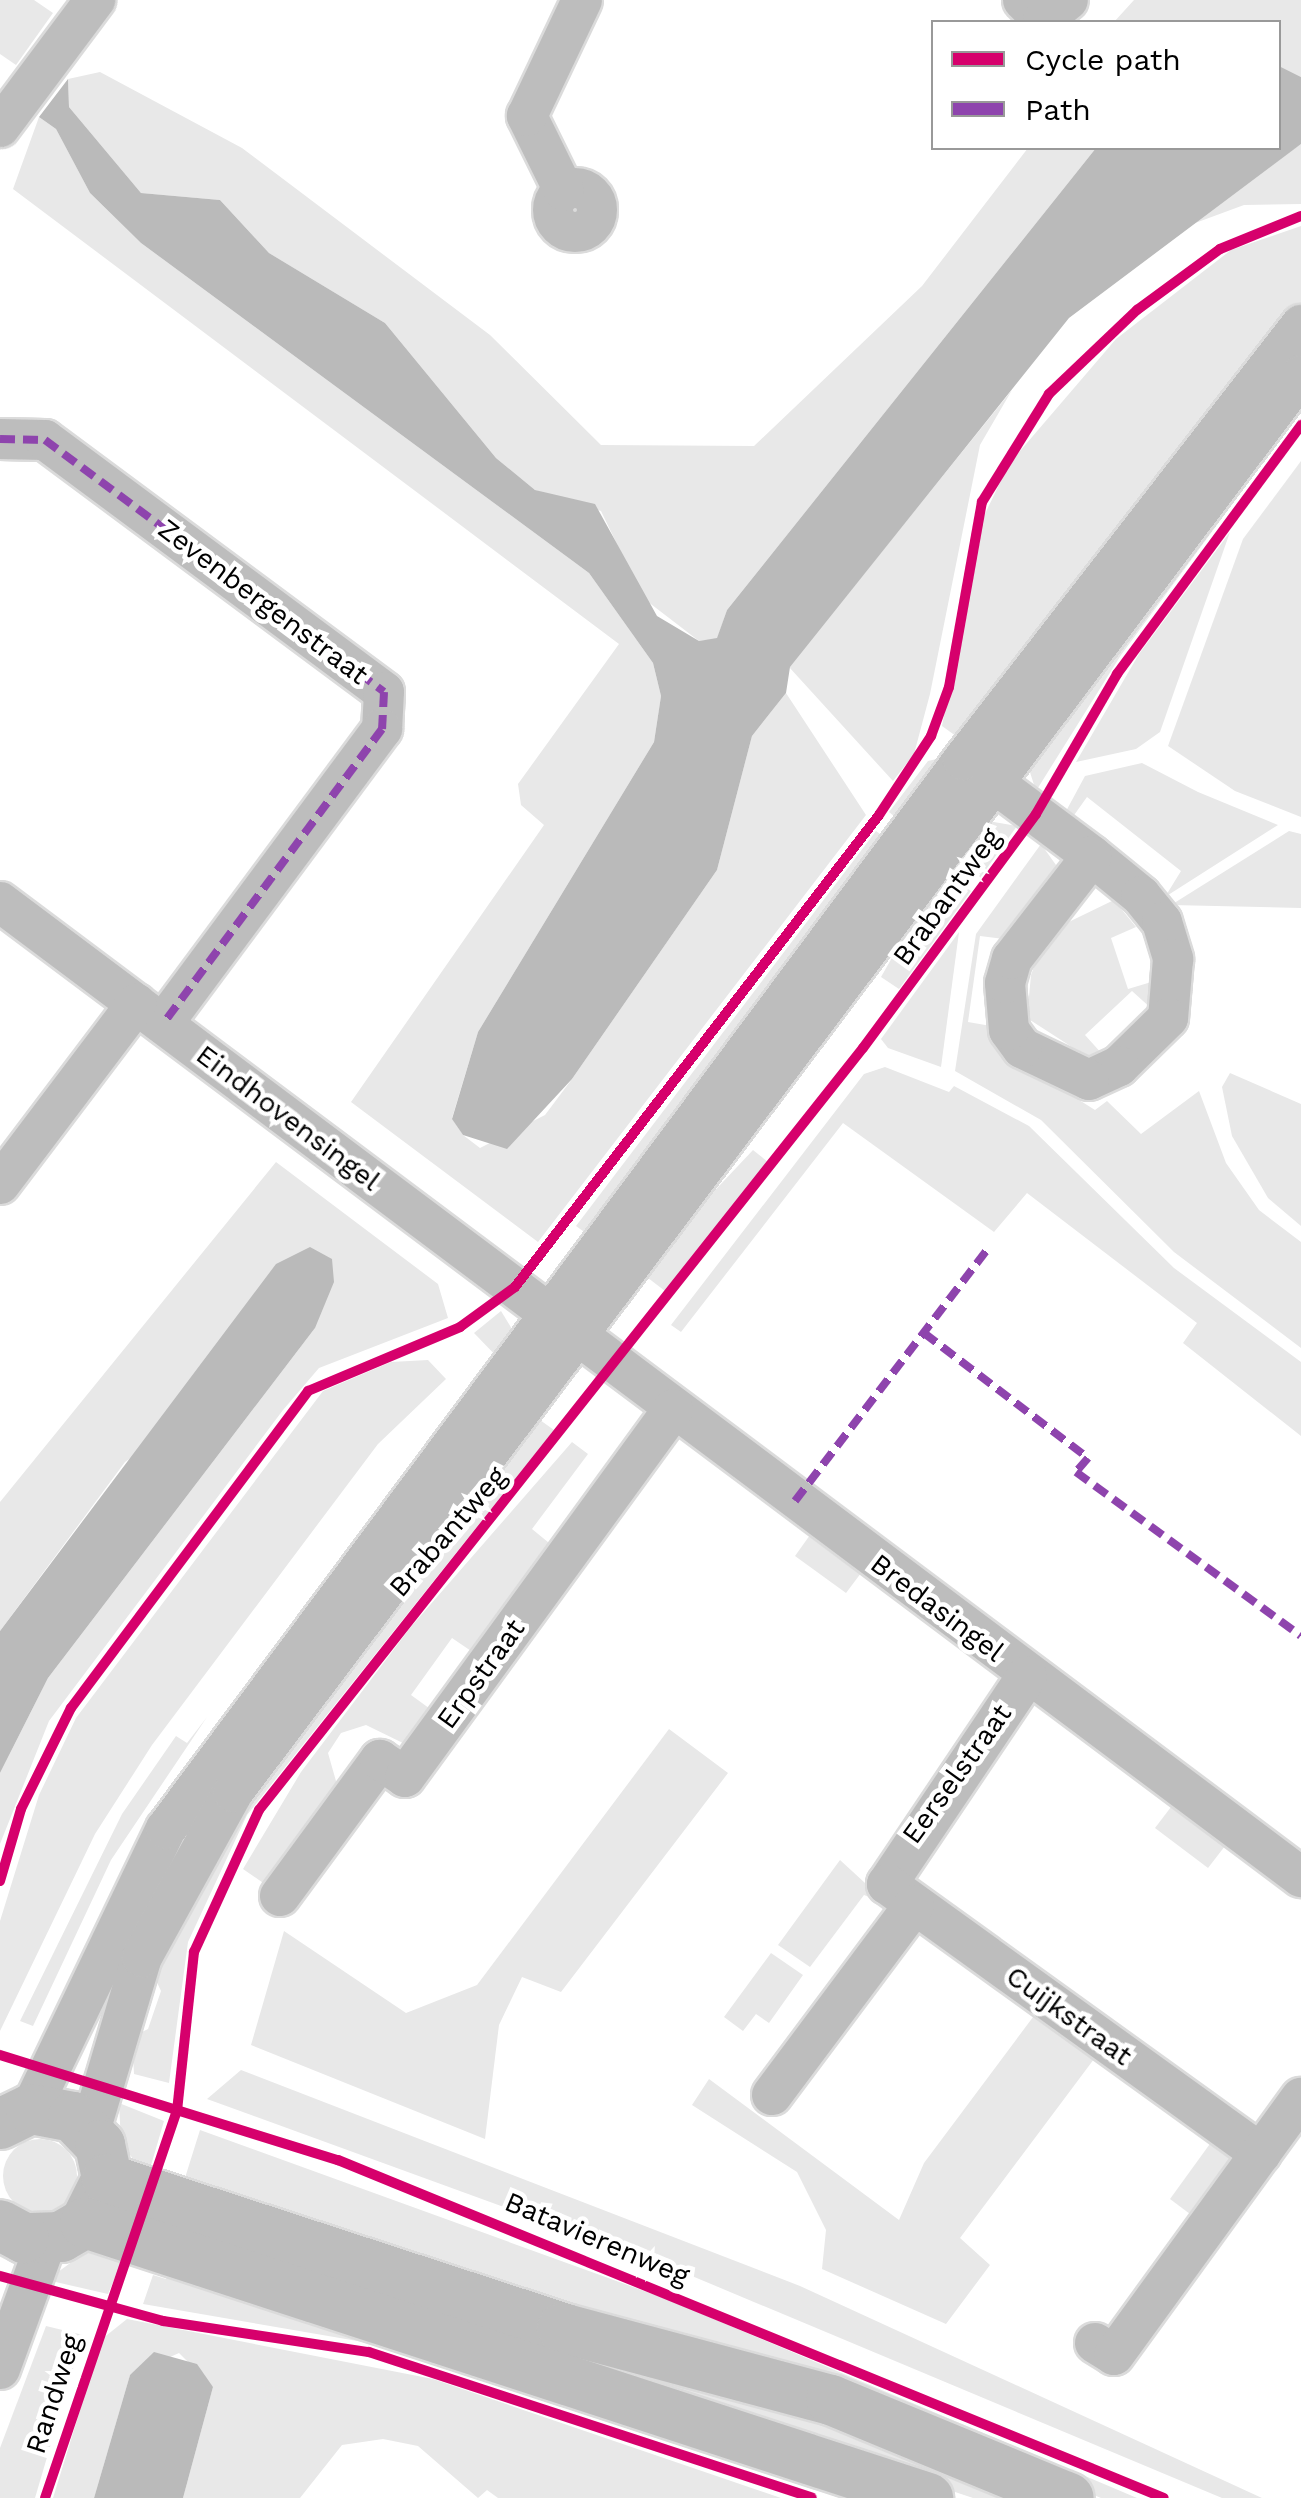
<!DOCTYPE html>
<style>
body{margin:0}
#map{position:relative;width:1301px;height:2498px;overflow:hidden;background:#fff;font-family:"Work Sans",sans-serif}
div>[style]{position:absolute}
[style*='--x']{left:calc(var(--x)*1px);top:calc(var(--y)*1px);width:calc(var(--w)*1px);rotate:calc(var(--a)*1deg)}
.green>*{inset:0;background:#e8e8e8}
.round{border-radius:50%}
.water>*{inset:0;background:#bababa}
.roads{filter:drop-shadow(2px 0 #dbdbdb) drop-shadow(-2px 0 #dbdbdb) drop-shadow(0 2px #dbdbdb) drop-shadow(0 -2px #dbdbdb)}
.minor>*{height:40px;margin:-20px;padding:0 20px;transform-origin:20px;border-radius:20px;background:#bdbdbd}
.minor>.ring{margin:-20px;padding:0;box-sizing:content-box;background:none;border:40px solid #bdbdbd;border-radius:50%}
.major>*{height:50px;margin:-25px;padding:0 25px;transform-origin:25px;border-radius:25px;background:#bdbdbd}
.quiet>*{height:8px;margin-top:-4px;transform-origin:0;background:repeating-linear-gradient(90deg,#8e44ad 0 15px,transparent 0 23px)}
.cycleway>*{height:10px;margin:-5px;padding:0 5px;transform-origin:5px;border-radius:5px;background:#d6006c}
span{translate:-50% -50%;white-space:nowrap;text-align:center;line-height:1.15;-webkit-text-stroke:9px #fff;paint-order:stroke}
.street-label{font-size:28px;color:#000}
.legend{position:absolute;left:931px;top:20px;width:350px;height:130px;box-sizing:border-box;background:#fff;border:2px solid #999;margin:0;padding:12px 18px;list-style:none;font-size:30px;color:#000}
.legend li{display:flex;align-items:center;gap:20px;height:50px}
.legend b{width:50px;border:2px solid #999}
</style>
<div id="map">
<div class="green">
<div style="clip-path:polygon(0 0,34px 0,53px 13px,16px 65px,0 54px)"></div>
<div style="clip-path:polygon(1134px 0,1301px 0,1301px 77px,1279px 66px,1278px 22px,1114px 22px)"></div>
<div style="clip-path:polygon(100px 72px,242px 148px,490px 335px,601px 445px,754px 446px,922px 286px,1028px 148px,1096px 148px,727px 610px,717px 639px,699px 641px,643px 598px,601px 511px,535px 490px,496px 458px,385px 323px,269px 253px,220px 200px,141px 193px,69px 107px,68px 79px)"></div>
<div style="clip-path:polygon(39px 117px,56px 129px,90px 193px,141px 243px,589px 573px,653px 663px,661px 696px,654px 742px,478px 1032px,452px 1118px,463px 1135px,480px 1148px,545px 1115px,572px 1079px,717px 870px,752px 736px,786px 693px,866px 815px,538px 1242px,351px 1102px,544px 825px,521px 805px,518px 784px,619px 644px,13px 189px)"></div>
<div style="clip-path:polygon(1301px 144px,1301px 204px,1244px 205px,1179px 229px)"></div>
<div style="clip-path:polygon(1301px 226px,1301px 303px,967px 744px,942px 726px,983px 518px,1009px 464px,1116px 339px,1231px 250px)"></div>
<div style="clip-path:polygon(1012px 390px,980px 445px,930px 694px,914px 754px,893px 781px,789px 667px)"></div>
<div style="clip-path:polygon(1301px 392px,1301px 411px,1121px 655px,1036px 791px,1027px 763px)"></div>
<div style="clip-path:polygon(1301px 461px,1301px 817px,1235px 791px,1168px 746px,1243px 539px)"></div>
<div style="clip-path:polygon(1230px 532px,1160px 732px,1136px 749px,1076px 762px,1139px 654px)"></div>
<div style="clip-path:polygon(941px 758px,905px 825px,889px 812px,928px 761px)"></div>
<div style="clip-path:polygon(1142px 763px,1198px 792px,1278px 825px,1165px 897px,1181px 871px,1087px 797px,1072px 818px,1065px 813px,1085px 776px)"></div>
<div style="clip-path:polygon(988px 821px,1017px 826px,980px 878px,951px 859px)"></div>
<div style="clip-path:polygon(876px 831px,892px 843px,594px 1239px,576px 1226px)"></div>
<div style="clip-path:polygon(1289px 831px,1301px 834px,1301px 908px,1171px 905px)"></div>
<div style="clip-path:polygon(1041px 844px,1056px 865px,1053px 881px,1004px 939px,980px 936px,968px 1022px,991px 1026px,1011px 1057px,1095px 1110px,1107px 1101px,1141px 1134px,1199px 1091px,1226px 1163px,1259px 1210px,1301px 1242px,1301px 1348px,1174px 1252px,1041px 1120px,955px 1071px,976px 934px)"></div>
<div style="clip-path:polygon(942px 870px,971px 891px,899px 989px,881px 977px)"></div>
<div style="clip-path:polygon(1114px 900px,1136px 927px,1111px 938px,1128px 989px,1158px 980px,1153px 1010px,1132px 991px,1085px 1035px,1103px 1055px,1092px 1060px,1027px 1018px,1031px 975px,1046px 933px)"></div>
<div style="clip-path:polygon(959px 932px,941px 1067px,888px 1048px,881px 1039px)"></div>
<div style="clip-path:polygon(885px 1067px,949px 1092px,954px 1086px,1029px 1126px,1174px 1268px,1301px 1362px,1301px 1436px,1183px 1343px,1197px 1323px,1027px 1193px,994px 1232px,843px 1123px,681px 1332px,671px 1325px,864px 1074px)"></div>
<div style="clip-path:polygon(1230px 1073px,1301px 1104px,1301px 1226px,1268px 1198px,1232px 1136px,1222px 1087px)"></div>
<div style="clip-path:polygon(753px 1150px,768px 1162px,665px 1291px,639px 1271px)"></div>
<div style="clip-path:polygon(276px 1162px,438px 1284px,448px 1318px,319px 1368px,283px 1410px,49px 1721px,0 1844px,0 1773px,48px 1678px,315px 1328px,125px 1462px,0 1631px,0 1502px)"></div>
<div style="clip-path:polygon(501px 1311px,512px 1329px,501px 1361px,474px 1333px)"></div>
<div style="clip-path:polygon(428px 1360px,446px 1379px,378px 1444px,152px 1745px,95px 1834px,0 2031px,0 1921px,39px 1795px,76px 1718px,323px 1391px,391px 1362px)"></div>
<div style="clip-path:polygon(533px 1415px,554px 1430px,247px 1815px,188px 1942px,169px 2083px,134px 2074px,132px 2037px,148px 2029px,161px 1991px,154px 1976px,206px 1858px)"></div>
<div style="clip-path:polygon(572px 1442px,588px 1454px,532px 1529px,554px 1547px,474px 1653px,452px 1638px,411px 1695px,433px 1711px,407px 1745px,366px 1725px,341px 1733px,328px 1753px,338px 1788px,269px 1887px,243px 1869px,301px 1772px,410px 1628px)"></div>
<div style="clip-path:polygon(810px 1535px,861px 1573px,846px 1593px,795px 1556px)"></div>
<div style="clip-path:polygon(207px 1717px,111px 1860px,33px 2026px,20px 2021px,122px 1814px,176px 1736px,187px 1743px)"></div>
<div style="clip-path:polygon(669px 1729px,728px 1773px,561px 1992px,522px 1977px,499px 2025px,485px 2139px,251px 2045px,284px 1931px,406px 2013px,477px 1985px)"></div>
<div style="clip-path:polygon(1171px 1807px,1225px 1846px,1208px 1868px,1155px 1828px)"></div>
<div style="clip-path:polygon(840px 1860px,889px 1905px,864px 1895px,810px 1967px,778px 1945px)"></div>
<div style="clip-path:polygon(771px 1953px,803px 1975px,769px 2023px,756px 2014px,743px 2031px,724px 2017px)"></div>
<div style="clip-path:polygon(1042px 2005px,1100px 2051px,960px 2238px,990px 2265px,946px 2324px,822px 2269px,826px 2230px,797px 2172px,692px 2105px,709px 2079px,899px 2220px,924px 2163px)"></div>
<div style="clip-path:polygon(241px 2070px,800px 2286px,1262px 2498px,1222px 2498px,680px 2271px,207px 2099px)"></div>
<div style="clip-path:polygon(119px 2103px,164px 2121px,147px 2179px,121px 2142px)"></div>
<div style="clip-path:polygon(200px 2130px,669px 2300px,1137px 2498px,1101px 2498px,853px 2396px,563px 2312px,184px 2181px)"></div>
<div class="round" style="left:3px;top:2139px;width:74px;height:74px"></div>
<div style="clip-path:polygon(1212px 2141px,1241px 2161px,1198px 2220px,1170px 2199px)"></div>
<div style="clip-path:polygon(186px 2220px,767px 2394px,1026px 2498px,973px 2498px,548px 2356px)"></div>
<div style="clip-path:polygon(126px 2252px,108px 2294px,47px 2280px,84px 2253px)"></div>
<div style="clip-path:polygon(172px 2263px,887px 2498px,840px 2498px,369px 2343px,143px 2304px,153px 2275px,166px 2279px)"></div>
<div style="clip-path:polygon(127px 2319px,433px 2379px,781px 2498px,498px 2498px,487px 2490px,478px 2498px,418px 2446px,383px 2439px,342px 2445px,300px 2498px,183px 2498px,213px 2387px,179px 2353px,130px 2375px,94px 2498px,53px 2498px,102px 2339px)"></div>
<div style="clip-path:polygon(46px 2326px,83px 2335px,35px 2498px,0 2498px,0 2448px)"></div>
</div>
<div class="water">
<div style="clip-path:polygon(1279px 66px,1301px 77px,1301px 144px,1069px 318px,790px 667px,786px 693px,752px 736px,717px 870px,572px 1079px,507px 1149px,463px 1135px,452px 1119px,478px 1032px,654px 742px,661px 696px,653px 663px,589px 573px,141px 243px,90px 193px,56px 129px,39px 117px,68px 79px,69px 107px,141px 193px,220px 200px,269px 253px,385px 323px,496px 458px,535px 490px,595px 504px,657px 616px,699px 641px,717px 638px,727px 610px,1096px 148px,1278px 148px)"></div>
<div style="clip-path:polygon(310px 1247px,332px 1259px,334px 1282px,315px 1328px,48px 1678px,0 1773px,0 1631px,276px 1264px)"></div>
<div style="clip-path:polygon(154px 2352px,197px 2364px,213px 2387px,183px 2498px,94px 2498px,130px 2375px)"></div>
</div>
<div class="roads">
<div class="minor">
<div style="--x:1023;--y:0;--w:28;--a:45"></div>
<div style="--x:1043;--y:20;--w:32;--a:-39"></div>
<div style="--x:0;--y:127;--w:159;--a:-53.2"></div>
<div class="ring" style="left:553px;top:188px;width:4px;height:4px"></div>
<div style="--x:564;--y:191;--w:84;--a:-116.3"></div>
<div style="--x:527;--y:116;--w:128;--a:-64.6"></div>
<div style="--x:0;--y:439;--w:45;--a:1.3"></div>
<div style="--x:45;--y:440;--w:422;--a:36.6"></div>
<div style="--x:384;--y:692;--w:37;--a:93"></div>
<div style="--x:382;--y:729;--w:367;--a:126.6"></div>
<div style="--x:974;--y:768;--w:147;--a:36.7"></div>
<div style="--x:1092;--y:856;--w:63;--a:39.2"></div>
<div style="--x:1141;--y:896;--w:33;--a:51"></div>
<div style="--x:1162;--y:922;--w:39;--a:73"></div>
<div style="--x:1173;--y:959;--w:59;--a:94.8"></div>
<div style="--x:1168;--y:1018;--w:69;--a:135.6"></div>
<div style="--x:1119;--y:1066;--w:33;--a:155"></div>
<div style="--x:1089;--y:1080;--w:74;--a:-154.5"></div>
<div style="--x:1022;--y:1048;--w:22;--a:-126"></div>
<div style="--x:1009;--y:1030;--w:47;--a:-94.9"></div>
<div style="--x:1005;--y:983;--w:25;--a:-74"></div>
<div style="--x:1012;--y:959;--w:130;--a:-52.2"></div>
<div style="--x:0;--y:902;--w:1626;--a:36.85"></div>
<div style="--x:0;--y:1184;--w:226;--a:-52.9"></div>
<div style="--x:1027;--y:1676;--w:251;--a:123.9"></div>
<div style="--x:887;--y:1884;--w:461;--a:35.8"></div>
<div style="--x:280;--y:1896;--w:169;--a:-53.7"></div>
<div style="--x:380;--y:1760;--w:30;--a:34"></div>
<div style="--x:405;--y:1777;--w:455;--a:-53.9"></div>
<div style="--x:772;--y:2095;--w:237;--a:-53.2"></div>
<div style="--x:31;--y:2109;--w:311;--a:-64.3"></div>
<div style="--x:166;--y:1829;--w:1333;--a:-53.29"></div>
<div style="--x:963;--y:760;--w:551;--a:-52.15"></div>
<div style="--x:90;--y:2131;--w:182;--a:-73.4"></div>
<div style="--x:142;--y:1957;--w:188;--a:-61.1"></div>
<div style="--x:233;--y:1792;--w:1774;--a:-52.99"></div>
<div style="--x:1095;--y:2343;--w:22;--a:32"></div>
<div style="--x:1114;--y:2355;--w:318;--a:-54"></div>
<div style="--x:0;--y:2369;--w:137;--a:-70"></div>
</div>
<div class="major">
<div style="--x:0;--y:2124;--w:34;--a:-26"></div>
<div style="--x:31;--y:2109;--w:43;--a:10.8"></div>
<div style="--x:73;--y:2117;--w:39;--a:46"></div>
<div style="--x:100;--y:2145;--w:35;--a:78"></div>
<div style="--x:107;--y:2179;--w:49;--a:116.6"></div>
<div style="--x:85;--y:2223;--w:28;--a:150"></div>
<div style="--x:61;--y:2237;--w:37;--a:178"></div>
<div style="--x:24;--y:2238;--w:27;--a:-152"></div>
<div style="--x:107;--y:2179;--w:479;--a:18.1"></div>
<div style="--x:562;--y:2328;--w:278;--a:15"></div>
<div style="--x:831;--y:2400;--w:257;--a:22.4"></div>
<div style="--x:85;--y:2223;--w:887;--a:18.07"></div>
</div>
</div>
<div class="quiet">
<div style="--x:0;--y:439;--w:45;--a:1.3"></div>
<div style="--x:45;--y:440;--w:422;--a:36.6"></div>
<div style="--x:384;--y:692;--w:37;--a:93"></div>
<div style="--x:382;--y:729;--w:367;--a:126.6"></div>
<div style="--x:924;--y:1333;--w:206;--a:37.3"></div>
<div style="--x:1088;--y:1458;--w:18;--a:131"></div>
<div style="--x:1076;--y:1472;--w:278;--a:36.1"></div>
<div style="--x:795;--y:1501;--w:317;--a:-52.6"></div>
</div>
<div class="cycleway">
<div style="--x:0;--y:1881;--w:75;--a:-73.7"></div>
<div style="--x:21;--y:1809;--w:113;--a:-63.7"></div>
<div style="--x:71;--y:1708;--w:396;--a:-53.2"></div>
<div style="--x:308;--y:1391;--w:165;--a:-22.8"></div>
<div style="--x:460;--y:1327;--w:68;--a:-36"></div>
<div style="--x:515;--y:1287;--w:596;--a:-52.36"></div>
<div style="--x:879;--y:815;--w:95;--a:-56.6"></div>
<div style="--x:931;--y:736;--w:52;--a:-69.8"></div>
<div style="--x:949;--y:687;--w:188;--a:-79.9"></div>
<div style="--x:982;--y:502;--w:127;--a:-58.2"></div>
<div style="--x:1049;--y:394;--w:122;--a:-43.7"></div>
<div style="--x:1137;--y:310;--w:103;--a:-36.3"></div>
<div style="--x:1220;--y:249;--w:87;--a:-22.2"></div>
<div style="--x:0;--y:2055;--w:354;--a:17.3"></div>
<div style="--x:338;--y:2160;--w:892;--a:22.25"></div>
<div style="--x:0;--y:2276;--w:169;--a:15.4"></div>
<div style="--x:163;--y:2321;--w:208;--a:8.6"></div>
<div style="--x:369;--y:2352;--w:466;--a:18.2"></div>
<div style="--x:45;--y:2498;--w:409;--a:-71.2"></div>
<div style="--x:177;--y:2111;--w:160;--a:-83.9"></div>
<div style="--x:194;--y:1952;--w:156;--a:-65.4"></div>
<div style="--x:259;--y:1810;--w:972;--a:-51.6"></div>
<div style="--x:863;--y:1048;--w:291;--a:-53.5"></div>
<div style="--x:1036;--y:814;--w:162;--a:-59.9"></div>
<div style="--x:1117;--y:674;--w:310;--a:-53.5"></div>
</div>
<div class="street-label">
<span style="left:263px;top:602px;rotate:37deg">Zevenbergenstraat</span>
<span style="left:947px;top:897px;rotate:-54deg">Brabantweg</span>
<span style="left:288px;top:1118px;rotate:37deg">Eindhovensingel</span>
<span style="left:448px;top:1532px;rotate:-49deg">Brabantweg</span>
<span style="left:937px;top:1608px;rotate:37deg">Bredasingel</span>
<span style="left:481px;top:1674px;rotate:-54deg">Erpstraat</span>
<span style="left:957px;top:1774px;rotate:-54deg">Eerselstraat</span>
<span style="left:1069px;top:2016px;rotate:36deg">Cuijkstraat</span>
<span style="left:597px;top:2239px;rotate:23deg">Batavierenweg</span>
<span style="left:54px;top:2394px;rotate:-72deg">Randweg</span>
</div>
<ul class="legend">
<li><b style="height:12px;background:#d6006c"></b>Cycle path</li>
<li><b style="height:12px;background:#8e44ad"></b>Path</li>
</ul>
</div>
